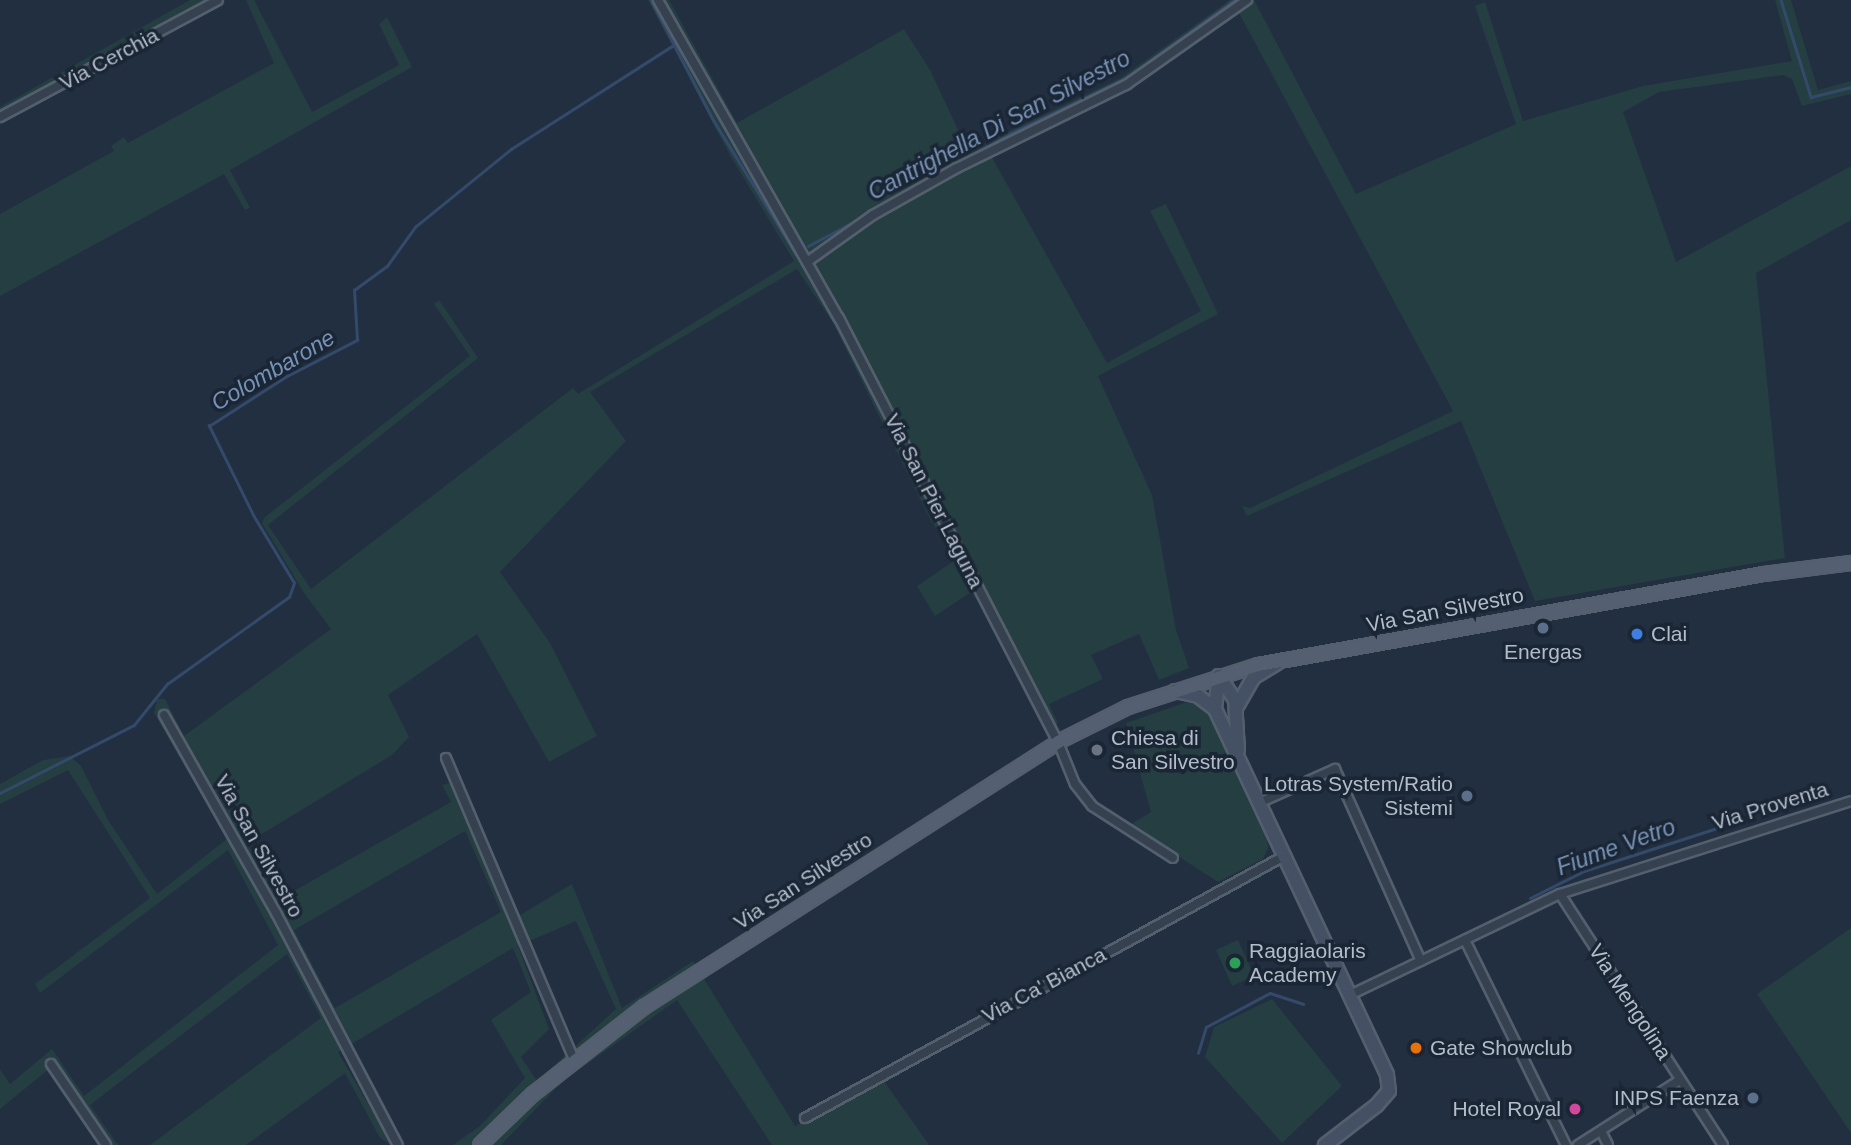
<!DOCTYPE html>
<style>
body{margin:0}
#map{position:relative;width:1851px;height:1145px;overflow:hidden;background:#222f41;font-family:Arial,sans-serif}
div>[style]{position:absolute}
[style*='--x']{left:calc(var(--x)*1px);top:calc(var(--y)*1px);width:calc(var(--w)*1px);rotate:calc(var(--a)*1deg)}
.green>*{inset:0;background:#243e42}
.stream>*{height:2.5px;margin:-1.25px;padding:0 1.25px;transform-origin:1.25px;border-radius:1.25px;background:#344a6a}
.roads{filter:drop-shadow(2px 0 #545f6e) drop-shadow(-2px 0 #545f6e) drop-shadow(0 2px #545f6e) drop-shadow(0 -2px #545f6e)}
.street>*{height:8px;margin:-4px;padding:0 4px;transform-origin:4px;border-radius:4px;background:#364150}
.secondary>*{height:12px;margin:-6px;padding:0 6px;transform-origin:6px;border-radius:6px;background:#445064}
.primary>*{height:12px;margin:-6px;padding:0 6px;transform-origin:6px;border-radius:6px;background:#546071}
.dots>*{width:19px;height:19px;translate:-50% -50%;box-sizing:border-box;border:4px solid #1b2635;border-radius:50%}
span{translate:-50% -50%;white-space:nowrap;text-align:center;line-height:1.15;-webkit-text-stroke:7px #1b2635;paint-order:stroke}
.street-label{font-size:21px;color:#b2bccb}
.poi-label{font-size:21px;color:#b2bccb}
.left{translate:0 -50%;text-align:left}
.right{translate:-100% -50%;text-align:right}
.water-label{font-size:23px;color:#7792b6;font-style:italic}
</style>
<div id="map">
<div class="green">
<div style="clip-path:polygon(190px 0,223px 0,0 121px,0 107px)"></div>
<div style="clip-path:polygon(246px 0,254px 0,312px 112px,399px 65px,379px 24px,387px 17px,412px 67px,230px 170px,250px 208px,245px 210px,224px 174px,0 296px,0 214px,114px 151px,111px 146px,124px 137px,128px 143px,274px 63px)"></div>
<div style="clip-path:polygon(evenodd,648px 0,669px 0,737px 123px,904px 29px,930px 70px,968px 151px,1122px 77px,1230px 0,1254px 0,1356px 194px,1516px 124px,1475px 6px,1485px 2px,1523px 121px,1643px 86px,1792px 61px,1775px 0,1791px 0,1818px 90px,1851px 81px,1851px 94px,1802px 106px,1792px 79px,1783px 75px,1659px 92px,1623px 112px,1676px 262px,1851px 166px,1851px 220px,1756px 273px,1785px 558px,1535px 601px,1461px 421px,1247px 516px,1242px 506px,1250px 508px,1453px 411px,1239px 13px,1173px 54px,1173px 59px,1142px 77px,1143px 81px,990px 154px,1107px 363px,1201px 311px,1150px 211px,1166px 204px,1218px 314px,1098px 376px,1152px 495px,1176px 630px,1189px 668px,1159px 680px,1139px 634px,1091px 655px,1103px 679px,1049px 704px,1058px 723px,1047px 731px,974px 590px,935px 616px,917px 586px,957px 559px,931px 521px,833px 323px,797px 269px,590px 392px,626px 441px,500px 572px,550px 643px,597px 736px,549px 762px,477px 634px,388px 695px,409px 737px,392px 755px,247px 843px,278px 900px,451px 802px,442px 785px,449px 783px,520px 915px,572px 884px,622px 1008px,693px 961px,795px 1126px,884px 1081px,929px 1145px,772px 1145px,677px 1000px,563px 1081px,501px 1145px,453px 1145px,480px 1126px,525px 1078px,491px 1020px,531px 992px,513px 948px,338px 1052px,392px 1145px,380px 1138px,345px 1073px,246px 1145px,150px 1145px,321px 1018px,287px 954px,90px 1105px,118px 1145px,101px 1145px,49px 1069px,0 1109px,0 1069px,10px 1084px,52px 1049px,84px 1096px,278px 945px,228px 850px,40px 993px,35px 984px,150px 898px,68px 770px,0 804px,0 784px,43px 760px,70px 756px,81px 766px,108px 820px,157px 894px,227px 839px,154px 713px,157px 699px,165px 699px,184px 736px,331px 629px,304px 593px,262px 523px,264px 518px,470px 356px,434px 304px,439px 300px,478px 358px,268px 525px,311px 589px,573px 388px,578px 394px,794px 261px,731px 157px,648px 0,465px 831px,501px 912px,335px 1008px,294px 930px,465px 831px,648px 0,576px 921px,616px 1009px,537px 1081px,521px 1057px,549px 1029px,518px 946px,576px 921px)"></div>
<div style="clip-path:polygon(1190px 701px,1211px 713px,1266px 831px,1268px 848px,1263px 859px,1218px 882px,1130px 825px,1151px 812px,1126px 723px)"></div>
<div style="clip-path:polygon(1851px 928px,1851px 1133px,1757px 994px)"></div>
<div style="clip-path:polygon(1238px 940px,1254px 976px,1232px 986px,1216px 950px)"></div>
<div style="clip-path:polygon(1272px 999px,1342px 1086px,1282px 1143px,1205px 1057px,1214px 1027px)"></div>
</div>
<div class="stream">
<div style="--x:651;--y:0;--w:136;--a:62.5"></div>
<div style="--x:714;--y:121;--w:156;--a:58.3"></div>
<div style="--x:1781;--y:0;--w:102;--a:72.8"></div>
<div style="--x:1811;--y:97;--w:41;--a:-14"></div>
<div style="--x:95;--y:61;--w:128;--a:-28.4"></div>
<div style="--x:915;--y:187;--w:108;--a:-29.4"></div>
<div style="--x:1009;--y:134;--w:130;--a:-25.6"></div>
<div style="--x:1126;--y:78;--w:133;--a:-35.8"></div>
<div style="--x:808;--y:246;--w:70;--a:-28"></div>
<div style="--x:0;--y:793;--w:150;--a:-26.9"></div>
<div style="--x:134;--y:725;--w:53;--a:-51.2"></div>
<div style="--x:167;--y:684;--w:150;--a:-35.5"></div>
<div style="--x:289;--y:597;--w:15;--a:-70"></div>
<div style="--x:294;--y:583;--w:77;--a:-121.2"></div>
<div style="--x:254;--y:517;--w:102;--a:-116.3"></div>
<div style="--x:209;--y:426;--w:93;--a:-32.7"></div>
<div style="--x:287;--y:376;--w:79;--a:-27.2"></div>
<div style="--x:357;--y:340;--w:50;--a:-93.4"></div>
<div style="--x:354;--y:290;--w:41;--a:-36"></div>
<div style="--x:387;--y:266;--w:48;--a:-54.3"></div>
<div style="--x:415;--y:227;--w:124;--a:-39.1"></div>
<div style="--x:511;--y:149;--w:195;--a:-32.6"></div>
<div style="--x:1530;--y:898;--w:60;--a:-26.6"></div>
<div style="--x:1584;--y:871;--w:137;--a:-17.9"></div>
<div style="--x:1198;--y:1053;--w:27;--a:-73"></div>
<div style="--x:1206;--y:1027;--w:72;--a:-28"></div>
<div style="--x:1270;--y:993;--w:35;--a:18"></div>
</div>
<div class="roads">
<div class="street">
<div style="--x:658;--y:0;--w:366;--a:60.4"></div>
<div style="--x:839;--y:318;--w:477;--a:62.7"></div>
<div style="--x:1058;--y:742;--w:45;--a:68"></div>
<div style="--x:1075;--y:784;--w:28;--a:52"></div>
<div style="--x:1092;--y:806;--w:96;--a:32.7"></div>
<div style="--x:0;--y:117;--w:247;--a:-28.2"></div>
<div style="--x:807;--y:262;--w:81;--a:-35.5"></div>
<div style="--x:873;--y:215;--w:94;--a:-29.3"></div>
<div style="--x:955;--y:169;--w:191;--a:-26.2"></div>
<div style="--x:1126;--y:85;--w:148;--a:-35.1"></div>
<div style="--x:164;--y:715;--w:227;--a:60.5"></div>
<div style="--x:276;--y:913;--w:262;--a:62.3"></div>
<div style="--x:446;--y:758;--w:330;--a:67"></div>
<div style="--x:1261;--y:802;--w:81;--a:-24"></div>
<div style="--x:1335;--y:769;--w:210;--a:65.9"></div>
<div style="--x:1560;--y:894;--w:299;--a:57"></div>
<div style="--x:1465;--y:940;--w:229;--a:63.8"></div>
<div style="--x:1350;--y:995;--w:233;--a:-25.7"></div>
<div style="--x:1560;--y:894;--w:305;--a:-17.7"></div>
<div style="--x:51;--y:1064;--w:98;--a:55.8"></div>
<div style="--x:805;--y:1118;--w:548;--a:-28.67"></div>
<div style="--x:1602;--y:1133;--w:13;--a:63"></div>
<div style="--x:1578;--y:1145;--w:121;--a:-32.5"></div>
</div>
<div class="secondary">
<div style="--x:1175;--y:691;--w:24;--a:12"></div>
<div style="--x:1198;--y:696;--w:21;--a:37"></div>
<div style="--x:1236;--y:708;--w:36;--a:-60"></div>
<div style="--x:1254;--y:677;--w:27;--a:-31"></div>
<div style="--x:1238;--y:750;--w:50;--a:-93.4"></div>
<div style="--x:1235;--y:700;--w:29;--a:-124"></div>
<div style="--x:1219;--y:676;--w:33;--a:97"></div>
<div style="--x:1215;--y:709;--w:404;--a:64.8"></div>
<div style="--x:1387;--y:1075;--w:16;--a:83"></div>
<div style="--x:1389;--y:1091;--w:18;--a:131"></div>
<div style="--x:1377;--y:1105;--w:66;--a:142.4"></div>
</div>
<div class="primary">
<div style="--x:480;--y:1145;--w:74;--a:-43.9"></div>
<div style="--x:533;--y:1094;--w:141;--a:-38.1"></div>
<div style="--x:644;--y:1007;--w:492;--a:-32.6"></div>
<div style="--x:1058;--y:742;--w:78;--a:-26.6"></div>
<div style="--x:1128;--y:707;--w:137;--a:-17.9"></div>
<div style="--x:1258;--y:665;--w:514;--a:-10.2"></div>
<div style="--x:1764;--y:574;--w:88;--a:-7.2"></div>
</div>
</div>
<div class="dots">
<div style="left:1543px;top:628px;background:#5c6f8a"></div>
<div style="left:1637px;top:634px;background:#3f7fe0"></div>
<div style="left:1097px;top:750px;background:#6b7280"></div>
<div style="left:1467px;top:796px;background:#5c6f8a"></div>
<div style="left:1235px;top:963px;background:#2e9e5b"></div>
<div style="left:1416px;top:1048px;background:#e8710a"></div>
<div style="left:1753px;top:1098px;background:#5c6f8a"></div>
<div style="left:1575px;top:1109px;background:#d1479c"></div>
</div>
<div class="street-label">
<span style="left:109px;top:59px;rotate:-28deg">Via Cerchia</span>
<span style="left:934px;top:501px;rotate:63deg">Via San Pier Laguna</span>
<span style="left:1445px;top:610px;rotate:-11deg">Via San Silvestro</span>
<span style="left:1770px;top:806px;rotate:-17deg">Via Proventa</span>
<span style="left:259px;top:846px;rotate:61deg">Via San Silvestro</span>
<span style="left:803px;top:881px;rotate:-33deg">Via San Silvestro</span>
<span style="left:1044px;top:985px;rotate:-28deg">Via Ca' Bianca</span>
<span style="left:1630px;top:1002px;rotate:57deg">Via Mengolina</span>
</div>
<div class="poi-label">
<span class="left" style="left:1651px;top:634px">Clai</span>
<span style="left:1543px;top:652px">Energas</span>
<span class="left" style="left:1111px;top:750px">Chiesa di<br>San Silvestro</span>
<span class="right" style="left:1453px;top:796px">Lotras System/Ratio<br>Sistemi</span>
<span class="left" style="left:1249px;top:963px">Raggiaolaris<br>Academy</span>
<span class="left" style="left:1430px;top:1048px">Gate Showclub</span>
<span class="right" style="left:1739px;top:1098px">INPS Faenza</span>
<span class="right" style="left:1561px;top:1109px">Hotel Royal</span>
</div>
<div class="water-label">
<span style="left:999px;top:125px;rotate:-28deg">Cantrighella Di San Silvestro</span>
<span style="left:273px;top:370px;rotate:-30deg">Colombarone</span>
<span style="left:1616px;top:847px;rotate:-20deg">Fiume Vetro</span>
</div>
</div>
